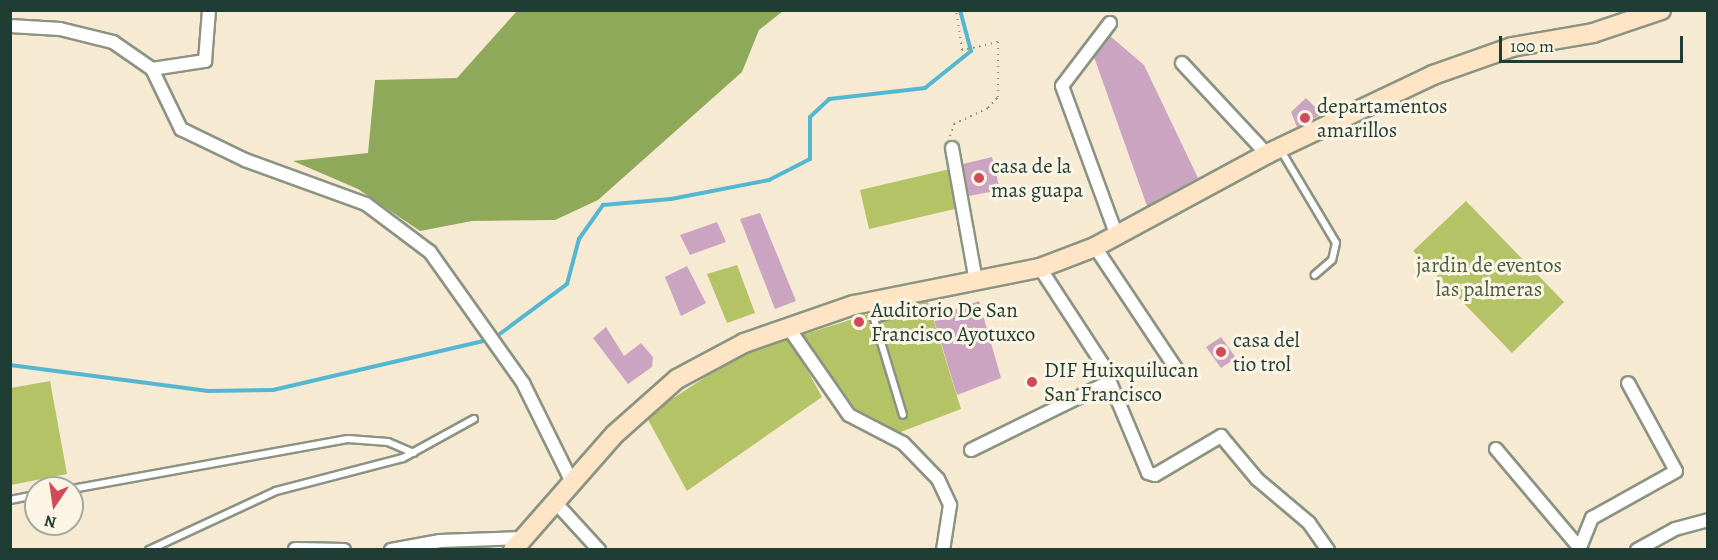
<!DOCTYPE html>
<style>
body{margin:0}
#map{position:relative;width:1718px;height:560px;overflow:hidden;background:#f7ead2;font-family:Alegreya,serif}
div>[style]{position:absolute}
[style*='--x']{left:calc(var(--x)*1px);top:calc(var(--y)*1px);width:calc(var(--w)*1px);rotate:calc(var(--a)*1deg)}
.green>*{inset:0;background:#b4c366}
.forest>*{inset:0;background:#8fa95b}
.stream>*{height:4px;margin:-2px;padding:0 2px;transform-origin:2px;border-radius:2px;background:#53b7d2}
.building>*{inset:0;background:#cba4c2}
.path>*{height:2px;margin-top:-1px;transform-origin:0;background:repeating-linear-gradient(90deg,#8b9483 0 1.5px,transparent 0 6px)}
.roads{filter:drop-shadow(2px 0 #8b9483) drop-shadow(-2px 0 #8b9483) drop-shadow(0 2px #8b9483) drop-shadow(0 -2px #8b9483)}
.service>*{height:6px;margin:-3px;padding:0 3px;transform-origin:3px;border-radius:3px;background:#fff}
.minor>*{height:12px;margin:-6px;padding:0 6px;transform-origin:6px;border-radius:6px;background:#fff}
.secondary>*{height:18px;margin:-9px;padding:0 9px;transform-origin:9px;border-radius:9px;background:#fee5c5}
.dots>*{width:16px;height:16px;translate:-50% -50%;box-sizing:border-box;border:3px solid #fcf5e5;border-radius:50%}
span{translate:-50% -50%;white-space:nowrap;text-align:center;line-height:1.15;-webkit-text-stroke:6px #fcf5e5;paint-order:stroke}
.poi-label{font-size:21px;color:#1f3d34}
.left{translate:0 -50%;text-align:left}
.park-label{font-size:21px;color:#445e40}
.frame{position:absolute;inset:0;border:12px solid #1f3d34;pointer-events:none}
.north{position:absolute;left:24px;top:476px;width:60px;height:60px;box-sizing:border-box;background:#fcf5e5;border:2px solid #a4ab9e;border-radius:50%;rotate:193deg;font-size:16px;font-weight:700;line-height:24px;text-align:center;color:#1f3d34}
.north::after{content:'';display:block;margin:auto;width:21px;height:27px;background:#d1495b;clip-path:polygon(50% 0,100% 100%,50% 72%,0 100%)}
.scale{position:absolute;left:1499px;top:36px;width:184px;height:27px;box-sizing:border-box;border:3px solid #1f3d34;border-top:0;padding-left:8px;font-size:18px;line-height:21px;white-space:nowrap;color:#1f3d34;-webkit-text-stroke:4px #fcf5e5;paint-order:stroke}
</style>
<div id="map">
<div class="green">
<div style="clip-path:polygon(950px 169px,959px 208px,869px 229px,860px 190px)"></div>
<div style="clip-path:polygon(1466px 201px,1564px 302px,1512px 353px,1413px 251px)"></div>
<div style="clip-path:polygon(737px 265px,755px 313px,727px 323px,707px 274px)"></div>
<div style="clip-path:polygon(926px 296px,961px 409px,898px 433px,851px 409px,802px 335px)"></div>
<div style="clip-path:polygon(788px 335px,822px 397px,687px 491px,646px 416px,733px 359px)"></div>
<div style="clip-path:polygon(50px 381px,67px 474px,11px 485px,11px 388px)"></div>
</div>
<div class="forest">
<div style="clip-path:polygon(517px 11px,783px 11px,759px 30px,742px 72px,598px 200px,555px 220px,472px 221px,420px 231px,358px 189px,293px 161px,368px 153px,375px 80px,457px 78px)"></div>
</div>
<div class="stream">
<div style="--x:10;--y:365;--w:200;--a:7.5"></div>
<div style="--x:208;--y:391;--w:65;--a:-0.9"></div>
<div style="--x:273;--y:390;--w:226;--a:-13.1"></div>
<div style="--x:493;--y:339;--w:92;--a:-36.6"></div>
<div style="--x:567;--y:284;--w:47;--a:-75.1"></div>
<div style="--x:579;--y:239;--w:42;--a:-54.8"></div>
<div style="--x:603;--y:205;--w:68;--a:-5"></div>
<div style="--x:671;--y:199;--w:100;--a:-11"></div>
<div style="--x:769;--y:180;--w:46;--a:-27.1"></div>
<div style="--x:810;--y:159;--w:42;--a:-90"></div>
<div style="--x:810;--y:117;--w:26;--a:-43"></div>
<div style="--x:829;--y:99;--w:97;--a:-6.5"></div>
<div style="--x:925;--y:88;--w:59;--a:-38.8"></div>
<div style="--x:971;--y:51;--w:42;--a:-105"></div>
</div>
<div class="building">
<div style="clip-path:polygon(1110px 36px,1144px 65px,1198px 178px,1147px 206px,1094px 57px)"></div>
<div style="clip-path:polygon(1306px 98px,1322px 114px,1297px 127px,1291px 112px)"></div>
<div style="clip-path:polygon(992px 157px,1000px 190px,969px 196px,963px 164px)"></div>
<div style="clip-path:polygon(760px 213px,796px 301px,775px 309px,740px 219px)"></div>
<div style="clip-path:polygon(717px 222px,726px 242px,690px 255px,680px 235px)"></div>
<div style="clip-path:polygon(687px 266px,706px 303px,681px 316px,665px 277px)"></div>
<div style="clip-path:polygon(979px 301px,1001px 378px,957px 395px,933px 317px)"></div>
<div style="clip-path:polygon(606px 327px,624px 356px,641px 343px,653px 357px,652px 367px,628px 384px,593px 338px)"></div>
<div style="clip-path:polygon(1221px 337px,1236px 358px,1221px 368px,1206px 347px)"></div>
</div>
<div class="path">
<div style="--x:950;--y:136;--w:13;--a:-72"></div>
<div style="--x:954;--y:124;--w:38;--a:-25"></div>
<div style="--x:988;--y:108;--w:15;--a:-48"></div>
<div style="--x:998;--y:97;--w:55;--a:-90"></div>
<div style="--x:998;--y:42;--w:37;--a:167"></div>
<div style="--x:962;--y:50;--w:40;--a:-98.5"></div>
</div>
<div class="roads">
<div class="service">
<div style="--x:1280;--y:149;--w:109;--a:59.2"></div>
<div style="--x:1336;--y:243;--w:17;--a:103"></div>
<div style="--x:1332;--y:260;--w:23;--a:139"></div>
<div style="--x:896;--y:299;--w:13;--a:67"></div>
<div style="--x:901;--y:311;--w:28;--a:163"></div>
<div style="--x:874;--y:319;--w:100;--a:73.2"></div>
<div style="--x:72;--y:489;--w:280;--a:-10.3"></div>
<div style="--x:348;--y:439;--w:40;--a:4.3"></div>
<div style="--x:388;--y:442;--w:28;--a:23"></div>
<div style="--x:10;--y:500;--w:26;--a:-11"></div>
<div style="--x:149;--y:550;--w:140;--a:-24.9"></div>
<div style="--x:276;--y:491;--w:131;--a:-14.6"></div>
<div style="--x:403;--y:458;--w:81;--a:-28.8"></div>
</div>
<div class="minor">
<div style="--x:1110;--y:23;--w:79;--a:127.3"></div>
<div style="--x:1062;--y:86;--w:160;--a:69.9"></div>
<div style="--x:10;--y:26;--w:50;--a:3.4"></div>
<div style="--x:60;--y:29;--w:55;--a:13.8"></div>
<div style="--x:113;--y:42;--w:47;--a:34.7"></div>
<div style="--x:152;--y:69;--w:67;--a:64.2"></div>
<div style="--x:181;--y:129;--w:71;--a:25.8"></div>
<div style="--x:245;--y:160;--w:129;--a:20"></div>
<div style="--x:366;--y:204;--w:80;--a:36.9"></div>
<div style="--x:430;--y:252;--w:161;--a:54.6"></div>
<div style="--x:523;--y:383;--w:113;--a:63.7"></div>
<div style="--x:1182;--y:63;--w:125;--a:47"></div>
<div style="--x:152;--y:69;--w:54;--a:-8.6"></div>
<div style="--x:205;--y:61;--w:51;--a:-85.5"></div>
<div style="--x:952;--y:148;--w:136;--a:79.8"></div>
<div style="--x:1095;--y:247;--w:148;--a:56.3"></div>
<div style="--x:1040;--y:268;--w:113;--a:56.9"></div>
<div style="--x:1102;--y:363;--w:119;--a:67.3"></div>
<div style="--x:1148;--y:473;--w:7;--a:16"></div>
<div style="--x:1155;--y:475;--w:77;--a:-30.6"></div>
<div style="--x:1221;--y:436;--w:56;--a:50.1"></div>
<div style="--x:1257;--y:479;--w:68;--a:40.2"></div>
<div style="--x:1309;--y:523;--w:33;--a:55"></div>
<div style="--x:788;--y:327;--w:107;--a:55.3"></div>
<div style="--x:849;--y:415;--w:61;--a:27.4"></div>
<div style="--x:903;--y:443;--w:50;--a:45.8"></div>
<div style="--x:938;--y:479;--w:29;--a:65"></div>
<div style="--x:950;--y:505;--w:46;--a:98.8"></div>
<div style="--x:1496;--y:449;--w:127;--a:49.8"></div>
<div style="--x:971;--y:450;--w:154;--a:-26.2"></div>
<div style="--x:556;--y:503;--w:64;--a:47.5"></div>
<div style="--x:295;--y:549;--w:49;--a:1.2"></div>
<div style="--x:391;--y:550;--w:50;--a:-10.4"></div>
<div style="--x:440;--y:541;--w:84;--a:-2"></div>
<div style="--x:1579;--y:550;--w:35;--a:-68"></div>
<div style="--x:1592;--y:518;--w:96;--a:-29.2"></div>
<div style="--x:1676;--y:471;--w:100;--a:-118.6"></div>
<div style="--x:1637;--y:550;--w:43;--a:-28.9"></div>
<div style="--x:1675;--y:529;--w:34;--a:-15"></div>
</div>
<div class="secondary">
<div style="--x:513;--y:550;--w:154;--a:-48.7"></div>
<div style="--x:615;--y:434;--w:83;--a:-41.6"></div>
<div style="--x:677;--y:379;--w:76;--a:-28.2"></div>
<div style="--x:744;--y:343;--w:116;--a:-19.1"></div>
<div style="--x:854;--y:305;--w:190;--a:-11.3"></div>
<div style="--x:1040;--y:268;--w:59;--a:-20.9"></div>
<div style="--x:1095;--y:247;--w:196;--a:-28.4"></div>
<div style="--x:1267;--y:154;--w:184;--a:-25.4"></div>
<div style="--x:1433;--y:75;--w:84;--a:-19.5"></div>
<div style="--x:1512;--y:47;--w:82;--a:-9.8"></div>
<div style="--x:1593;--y:33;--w:72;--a:-18.7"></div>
</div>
</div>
<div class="dots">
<div style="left:1305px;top:118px;background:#d1495b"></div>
<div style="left:979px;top:178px;background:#d1495b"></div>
<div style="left:859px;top:322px;background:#d1495b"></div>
<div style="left:1221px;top:352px;background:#d1495b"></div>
<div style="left:1032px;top:382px;background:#d1495b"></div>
</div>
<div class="poi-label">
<span class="left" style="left:1317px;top:118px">departamentos<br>amarillos</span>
<span class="left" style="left:991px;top:178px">casa de la<br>mas guapa</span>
<span class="left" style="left:871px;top:322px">Auditorio De San<br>Francisco Ayotuxco</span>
<span class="left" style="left:1233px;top:352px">casa del<br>tio trol</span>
<span class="left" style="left:1044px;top:382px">DIF Huixquilucan<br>San Francisco</span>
</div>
<div class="park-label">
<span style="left:1489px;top:277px">jardin de eventos<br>las palmeras</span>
</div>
<div class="frame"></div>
<div class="north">N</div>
<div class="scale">100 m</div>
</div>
